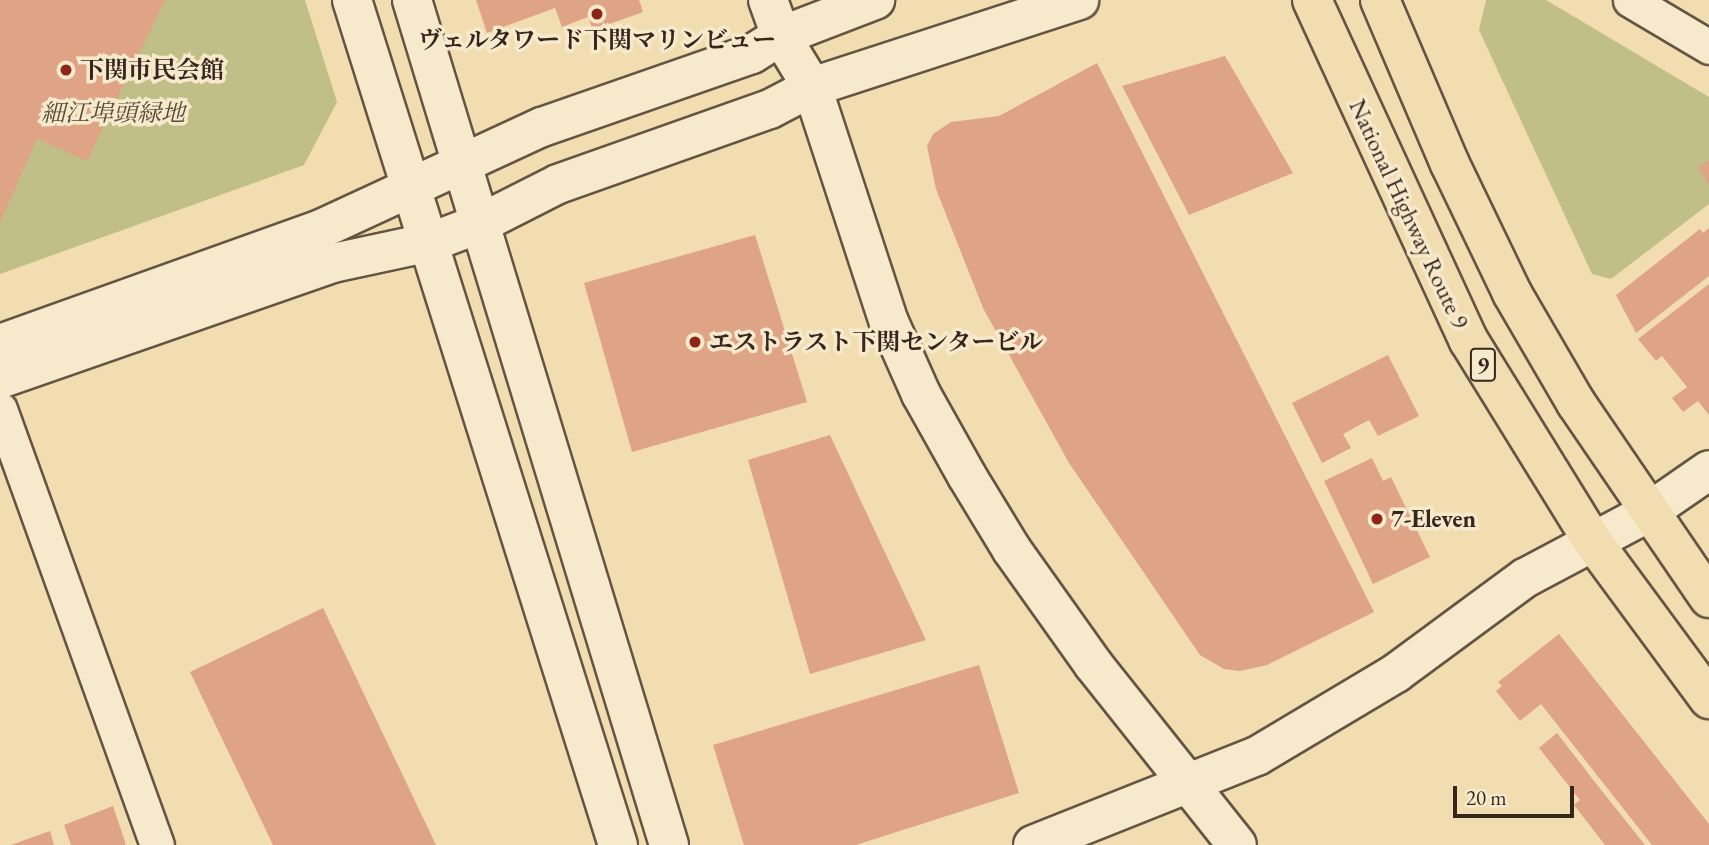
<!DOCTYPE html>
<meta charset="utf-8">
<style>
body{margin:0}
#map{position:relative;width:1709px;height:845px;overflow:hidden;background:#f2ddb1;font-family:"EB Garamond","Noto Serif JP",serif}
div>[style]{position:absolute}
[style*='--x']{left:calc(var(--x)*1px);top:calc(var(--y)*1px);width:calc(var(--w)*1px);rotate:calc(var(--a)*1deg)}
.green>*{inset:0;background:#c0bf88}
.building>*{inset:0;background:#dfa485}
.roads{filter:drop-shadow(2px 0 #655443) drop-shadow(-2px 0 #655443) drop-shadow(0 2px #655443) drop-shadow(0 -2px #655443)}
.minor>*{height:33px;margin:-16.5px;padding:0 16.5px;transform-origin:16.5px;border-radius:16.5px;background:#f7e9cc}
.tertiary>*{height:38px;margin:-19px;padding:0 19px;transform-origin:19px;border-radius:19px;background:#f7e9cc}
.secondary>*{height:38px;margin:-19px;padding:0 19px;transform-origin:19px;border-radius:19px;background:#f7e9cc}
.trunk>*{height:38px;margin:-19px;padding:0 19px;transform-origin:19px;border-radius:19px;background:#f2ddb1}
.dots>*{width:19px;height:19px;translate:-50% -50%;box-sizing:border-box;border:4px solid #f7e9cc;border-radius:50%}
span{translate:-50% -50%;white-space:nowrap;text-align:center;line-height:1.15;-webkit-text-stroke:7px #f7e9cc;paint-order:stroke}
.shield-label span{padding:2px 5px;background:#f7e9cc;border:2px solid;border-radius:5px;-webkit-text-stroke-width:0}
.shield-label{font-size:23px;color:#36261e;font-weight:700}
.poi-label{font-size:24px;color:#36261e;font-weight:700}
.left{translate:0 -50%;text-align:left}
.park-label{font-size:24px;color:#584c38;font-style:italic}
.street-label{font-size:24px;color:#36261e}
.scale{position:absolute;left:1453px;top:786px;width:121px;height:32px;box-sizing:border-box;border:4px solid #36261e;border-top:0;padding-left:9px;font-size:21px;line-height:24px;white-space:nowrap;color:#36261e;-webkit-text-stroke:5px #f7e9cc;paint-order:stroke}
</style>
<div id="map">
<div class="green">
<div style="clip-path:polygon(0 0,305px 0,337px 102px,304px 165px,0 274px)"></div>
<div style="clip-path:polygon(1486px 0,1546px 0,1709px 97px,1709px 204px,1611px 279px,1592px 274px,1479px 30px)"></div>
</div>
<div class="building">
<div style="clip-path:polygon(0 0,165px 0,87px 161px,37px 139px,0 223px)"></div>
<div style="clip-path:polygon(476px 0,639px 0,643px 12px,593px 30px,588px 17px,562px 27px,555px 8px,487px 33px)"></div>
<div style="clip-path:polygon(1225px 56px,1293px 173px,1189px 215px,1122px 86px)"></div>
<div style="clip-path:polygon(1097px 63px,1374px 612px,1267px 665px,1240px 671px,1224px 669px,1200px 655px,1069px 463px,983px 308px,936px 189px,927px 146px,933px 134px,951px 122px,999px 116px)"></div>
<div style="clip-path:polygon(1709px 160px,1709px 185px,1698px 167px)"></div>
<div style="clip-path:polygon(1709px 228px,1709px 276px,1636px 333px,1616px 295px,1700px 229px,1703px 233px)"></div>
<div style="clip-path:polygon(755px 235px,807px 402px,632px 452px,584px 283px)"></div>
<div style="clip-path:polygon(1709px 284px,1709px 415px,1698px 401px,1683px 412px,1672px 398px,1687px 387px,1662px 356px,1656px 361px,1638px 339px)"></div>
<div style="clip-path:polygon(1388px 355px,1419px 416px,1378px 436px,1369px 420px,1343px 434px,1351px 448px,1322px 463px,1292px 403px)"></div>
<div style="clip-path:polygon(830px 435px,926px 640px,810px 674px,748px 460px)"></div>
<div style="clip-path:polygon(1372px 458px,1383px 481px,1391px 477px,1430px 557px,1373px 584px,1324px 481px)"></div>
<div style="clip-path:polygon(323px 608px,436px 845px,273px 845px,190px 672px)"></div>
<div style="clip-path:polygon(1559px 634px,1709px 824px,1709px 845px,1652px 845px,1541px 704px,1520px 721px,1496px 691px,1502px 686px,1498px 682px)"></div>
<div style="clip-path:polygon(979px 665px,1019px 793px,856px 845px,744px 845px,713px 745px)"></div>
<div style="clip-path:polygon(1557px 733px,1598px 786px,1645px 845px,1605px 845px,1574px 805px,1580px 800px,1539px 748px)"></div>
<div style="clip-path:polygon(113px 806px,126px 845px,71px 845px,64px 825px)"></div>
<div style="clip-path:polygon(50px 831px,54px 845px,11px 845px)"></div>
</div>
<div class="roads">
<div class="minor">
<div style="--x:1630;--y:0;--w:92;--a:30.7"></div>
<div style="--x:0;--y:409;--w:463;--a:70.2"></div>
</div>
<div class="tertiary">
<div style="--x:352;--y:0;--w:886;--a:72.53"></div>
<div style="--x:412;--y:0;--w:883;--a:73.08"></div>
<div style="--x:0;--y:344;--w:341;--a:-19.7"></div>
<div style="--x:321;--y:229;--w:243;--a:-24.8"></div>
<div style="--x:542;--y:127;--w:222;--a:-19.2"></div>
<div style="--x:752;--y:54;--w:34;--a:-32"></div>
<div style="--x:0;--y:379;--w:353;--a:-19.2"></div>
<div style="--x:333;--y:263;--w:100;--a:-12.1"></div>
<div style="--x:431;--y:242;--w:53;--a:-20.8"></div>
<div style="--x:481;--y:223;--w:86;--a:-26.9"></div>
<div style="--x:558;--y:184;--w:225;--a:-19.5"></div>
<div style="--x:770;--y:109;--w:47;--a:-27.6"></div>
<div style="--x:812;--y:87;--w:247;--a:71.9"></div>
<div style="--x:889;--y:322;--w:79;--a:66"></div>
<div style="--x:921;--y:394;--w:94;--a:60.7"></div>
<div style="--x:967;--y:476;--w:87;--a:58.7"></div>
<div style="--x:1012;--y:550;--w:140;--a:54.6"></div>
<div style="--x:1093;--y:664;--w:231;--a:51.5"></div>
<div style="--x:1033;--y:845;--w:241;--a:-21.7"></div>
<div style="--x:1257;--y:756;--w:162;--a:-30.8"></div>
<div style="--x:1396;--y:673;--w:160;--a:-36.4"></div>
<div style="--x:1525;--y:578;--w:138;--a:-28"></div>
<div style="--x:1647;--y:513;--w:75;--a:-34.7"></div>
</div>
<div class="secondary">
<div style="--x:768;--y:0;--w:38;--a:70"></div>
<div style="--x:781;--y:36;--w:60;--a:58.7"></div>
<div style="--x:781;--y:36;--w:101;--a:-21"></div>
<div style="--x:812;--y:87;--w:281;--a:-18"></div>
</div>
<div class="trunk">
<div style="--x:1312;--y:0;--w:375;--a:65.3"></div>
<div style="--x:1469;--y:341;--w:238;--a:58.3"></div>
<div style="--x:1594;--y:543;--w:194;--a:53.6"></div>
<div style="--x:1380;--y:0;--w:178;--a:66.9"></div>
<div style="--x:1450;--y:164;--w:143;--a:64.3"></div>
<div style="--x:1512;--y:293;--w:127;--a:59.8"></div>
<div style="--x:1576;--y:403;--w:236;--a:55.7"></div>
</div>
</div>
<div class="dots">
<div style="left:597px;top:14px;background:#8f2418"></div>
<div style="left:66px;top:70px;background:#8f2418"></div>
<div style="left:695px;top:342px;background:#8f2418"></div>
<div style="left:1377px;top:519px;background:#8f2418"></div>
</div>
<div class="shield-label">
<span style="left:1483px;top:365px">9</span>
</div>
<div class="poi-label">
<span style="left:597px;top:40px">ヴェルタワード下関マリンビュー</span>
<span class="left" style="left:80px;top:70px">下関市民会館</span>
<span class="left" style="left:709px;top:342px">エストラスト下関センタービル</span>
<span class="left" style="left:1391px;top:519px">7-Eleven</span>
</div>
<div class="park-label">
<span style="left:113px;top:113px">細江埠頭緑地</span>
</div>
<div class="street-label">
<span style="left:1409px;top:214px;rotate:65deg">National Highway Route 9</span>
</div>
<div class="scale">20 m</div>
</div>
